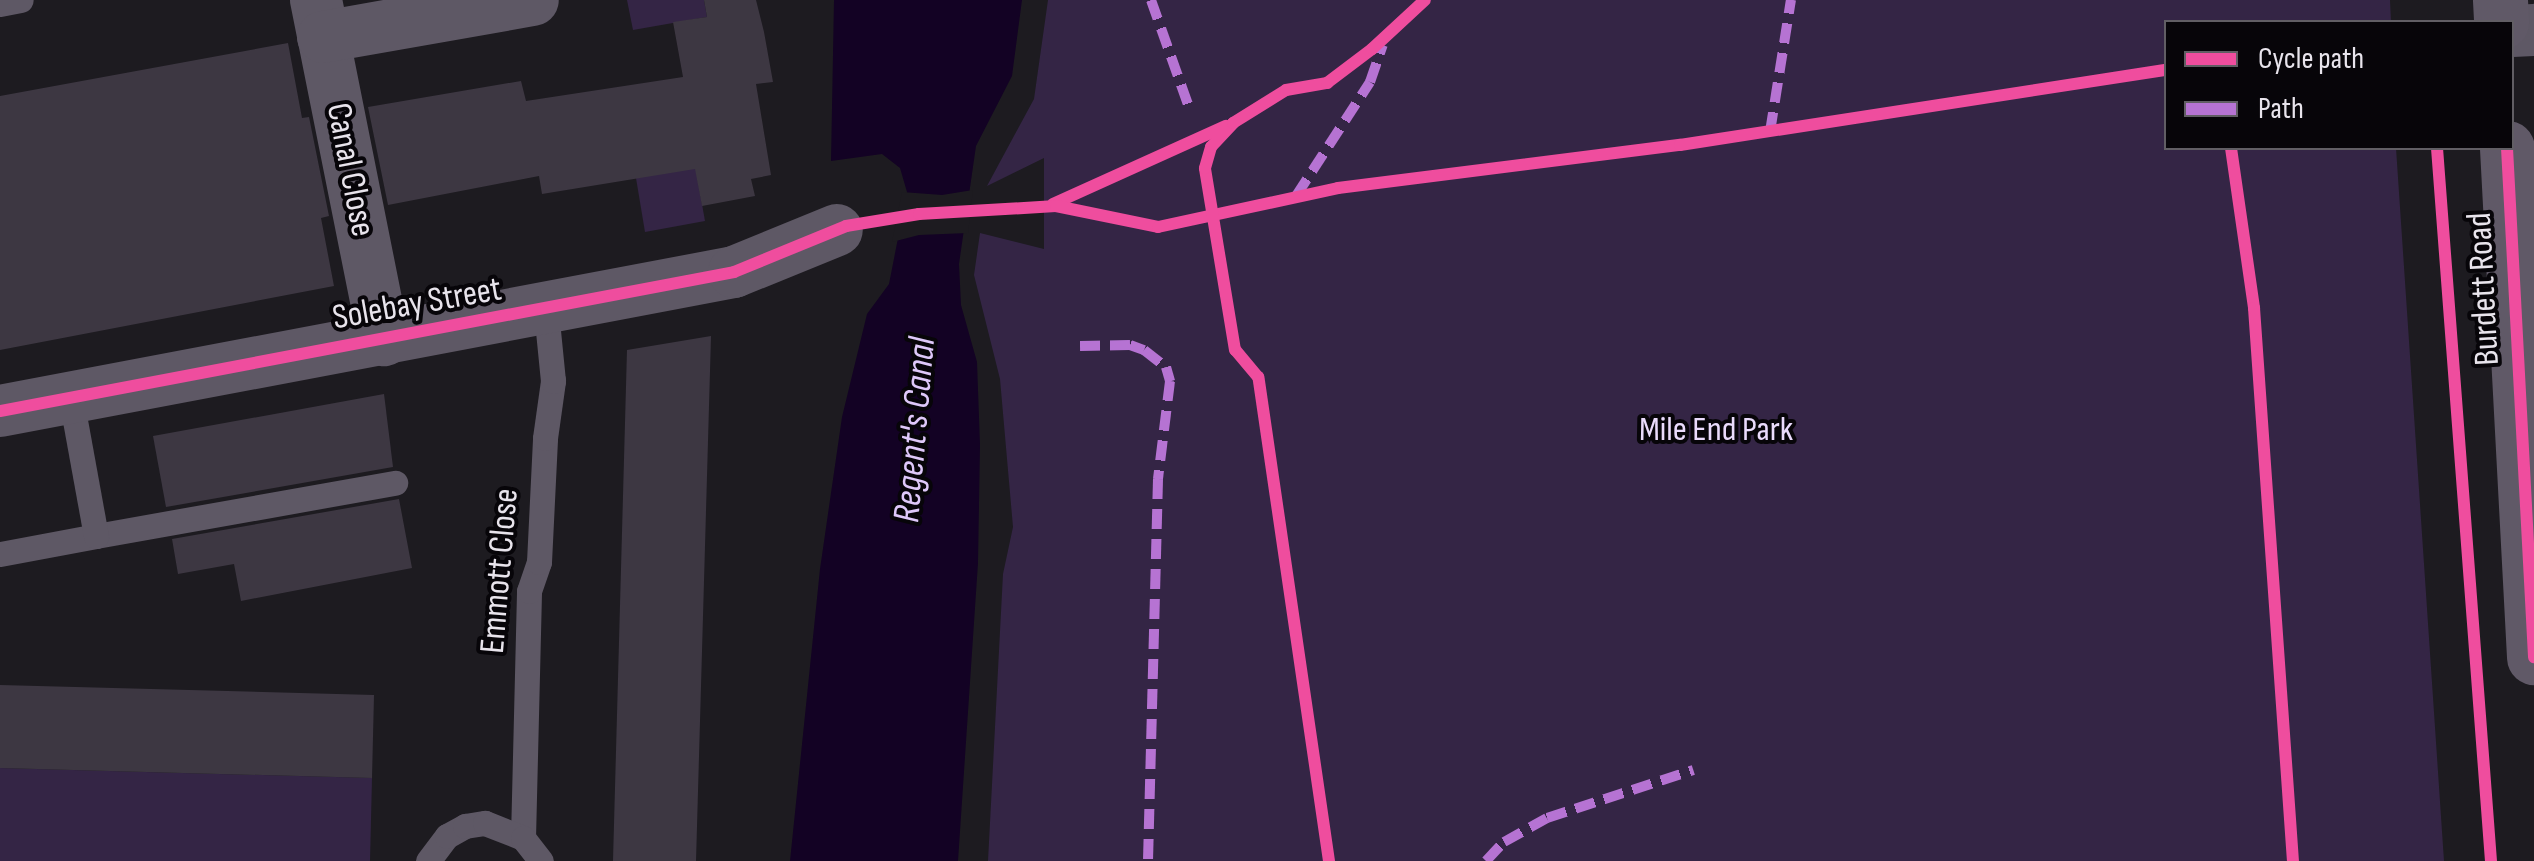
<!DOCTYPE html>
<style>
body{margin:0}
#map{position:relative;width:2534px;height:861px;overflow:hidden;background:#1d1b20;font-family:"Sofia Sans Condensed",sans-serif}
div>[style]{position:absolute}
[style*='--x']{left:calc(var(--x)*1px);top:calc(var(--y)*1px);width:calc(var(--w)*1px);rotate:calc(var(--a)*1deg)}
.green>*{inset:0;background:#342545}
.water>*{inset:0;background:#130224}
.pier>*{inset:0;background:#1d1b20}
.building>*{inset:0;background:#3d3742}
.service>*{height:25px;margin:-12.5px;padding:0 12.5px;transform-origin:12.5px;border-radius:12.5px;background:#5e5865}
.minor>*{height:52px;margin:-26px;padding:0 26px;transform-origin:26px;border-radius:26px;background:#5e5865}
.primary>*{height:55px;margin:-27.5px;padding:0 27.5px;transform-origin:27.5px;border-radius:27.5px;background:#605967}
.quiet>*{height:10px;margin-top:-5px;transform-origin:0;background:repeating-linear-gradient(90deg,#b673d3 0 20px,transparent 0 30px)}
.cycleway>*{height:12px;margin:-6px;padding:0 6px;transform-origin:6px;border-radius:6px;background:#ef4d9e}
span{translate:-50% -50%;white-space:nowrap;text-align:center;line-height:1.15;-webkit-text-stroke:8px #070509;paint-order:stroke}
.street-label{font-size:35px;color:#e8e4ec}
.park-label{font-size:35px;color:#eadbfc}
.water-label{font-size:38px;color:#dec8f9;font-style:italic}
.legend{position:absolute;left:2164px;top:20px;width:350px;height:130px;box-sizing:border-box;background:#070509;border:2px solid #615e64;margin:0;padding:12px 18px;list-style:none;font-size:30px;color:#e8e4ec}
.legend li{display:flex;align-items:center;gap:20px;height:50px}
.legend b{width:50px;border:2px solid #615e64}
</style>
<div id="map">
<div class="green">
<div style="clip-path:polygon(627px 0,704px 0,707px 17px,633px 30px)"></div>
<div style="clip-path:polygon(1048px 0,2390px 0,2391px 22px,2166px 22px,2166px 148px,2396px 148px,2444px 861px,988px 861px,1003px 574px,1013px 527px,1000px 379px,974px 275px,980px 233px,1044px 249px,1044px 158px,987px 186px,1034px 99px)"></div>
<div style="clip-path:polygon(695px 165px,705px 221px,645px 232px,636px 178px)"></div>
<div style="clip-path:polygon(0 768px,372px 778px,370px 861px,0 861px)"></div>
</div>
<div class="water">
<div style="clip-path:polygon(834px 0,1022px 0,1012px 76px,976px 146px,959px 264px,961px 305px,977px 362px,980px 445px,978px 563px,958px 861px,790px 861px,820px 569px,842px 417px,867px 314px,889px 284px,907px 192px,900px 168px,882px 154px,831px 161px)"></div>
</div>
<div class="pier">
<div style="clip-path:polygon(973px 190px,968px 233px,919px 235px,892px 242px,902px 192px,942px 195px)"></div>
</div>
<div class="building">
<div style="clip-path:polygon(704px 0,756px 0,764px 32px,773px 82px,756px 84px,771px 175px,751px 179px,755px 196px,702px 206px,695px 169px,542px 194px,539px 176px,388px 205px,368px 107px,521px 81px,526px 101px,683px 77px,673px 22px,707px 17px)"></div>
<div style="clip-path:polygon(288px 43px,302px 118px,309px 117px,329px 216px,321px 218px,334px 286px,0 350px,0 96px)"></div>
<div style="clip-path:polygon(711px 336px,696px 861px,613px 861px,627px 350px)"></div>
<div style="clip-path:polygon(384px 394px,393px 467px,166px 507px,153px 436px)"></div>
<div style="clip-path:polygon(399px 499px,412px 568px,241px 601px,234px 564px,178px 574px,172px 539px)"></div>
<div style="clip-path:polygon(0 685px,374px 695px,372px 778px,0 768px)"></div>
</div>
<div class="service">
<div style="--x:0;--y:4;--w:21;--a:-11"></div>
<div style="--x:96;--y:536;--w:304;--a:-10.1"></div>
<div style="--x:0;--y:554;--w:98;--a:-10.6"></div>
<div style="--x:96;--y:536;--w:140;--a:-100.3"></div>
<div style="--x:523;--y:838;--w:247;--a:-88.6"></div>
<div style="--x:529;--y:591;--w:31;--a:-71"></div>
<div style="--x:539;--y:562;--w:124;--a:-87.2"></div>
<div style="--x:545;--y:438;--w:58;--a:-82"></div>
<div style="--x:553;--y:381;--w:70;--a:-95.7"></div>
<div style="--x:428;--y:861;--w:31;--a:-53"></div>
<div style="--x:447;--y:836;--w:21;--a:-29"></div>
<div style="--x:465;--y:826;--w:20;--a:-9"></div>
<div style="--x:485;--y:823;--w:41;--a:21.5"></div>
<div style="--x:523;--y:838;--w:29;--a:52"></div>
</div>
<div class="minor">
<div style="--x:316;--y:0;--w:347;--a:78.7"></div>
<div style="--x:2512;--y:31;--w:22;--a:-3"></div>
<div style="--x:323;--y:37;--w:213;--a:-10"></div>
<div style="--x:0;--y:411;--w:747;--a:-10.72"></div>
<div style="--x:734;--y:272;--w:111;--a:-22.2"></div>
</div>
<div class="primary">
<div style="--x:2500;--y:0;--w:22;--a:87"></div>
<div style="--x:2507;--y:148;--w:510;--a:86.96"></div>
</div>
<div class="quiet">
<div style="--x:1151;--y:0;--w:117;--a:70.5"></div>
<div style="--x:1770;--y:132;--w:134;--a:-81"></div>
<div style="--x:1296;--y:196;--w:136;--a:-57"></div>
<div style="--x:1370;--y:82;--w:39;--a:-71"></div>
<div style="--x:1080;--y:346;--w:50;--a:-1.1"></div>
<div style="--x:1130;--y:345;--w:15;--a:20"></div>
<div style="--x:1144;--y:350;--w:28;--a:38"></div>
<div style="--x:1166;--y:367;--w:15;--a:74"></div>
<div style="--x:1170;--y:381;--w:99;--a:97"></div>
<div style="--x:1158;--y:479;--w:382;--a:91.5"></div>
<div style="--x:1486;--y:861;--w:26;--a:-47"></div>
<div style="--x:1504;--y:842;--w:49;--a:-29.2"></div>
<div style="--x:1547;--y:818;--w:154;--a:-18.2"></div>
</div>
<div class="cycleway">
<div style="--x:2231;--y:148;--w:162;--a:81.8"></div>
<div style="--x:2254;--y:308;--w:554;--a:85.97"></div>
<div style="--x:2437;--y:148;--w:715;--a:85.67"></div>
<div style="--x:2507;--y:148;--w:510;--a:86.96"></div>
<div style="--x:1053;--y:204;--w:190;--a:-24.3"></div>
<div style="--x:0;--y:411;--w:747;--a:-10.72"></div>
<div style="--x:734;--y:272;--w:121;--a:-22.3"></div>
<div style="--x:846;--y:226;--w:74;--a:-9.3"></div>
<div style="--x:919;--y:214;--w:137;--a:-3.3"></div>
<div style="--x:1056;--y:206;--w:104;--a:11.6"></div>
<div style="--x:1158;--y:227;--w:184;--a:-12.2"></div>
<div style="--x:1338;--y:188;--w:345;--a:-7.2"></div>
<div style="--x:1680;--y:145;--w:492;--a:-8.8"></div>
<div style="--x:1329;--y:861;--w:489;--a:-98.3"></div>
<div style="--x:1258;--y:377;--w:35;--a:-130"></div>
<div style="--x:1235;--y:350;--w:184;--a:-99.4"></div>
<div style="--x:1205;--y:168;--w:22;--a:-74"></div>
<div style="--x:1211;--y:147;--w:33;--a:-47"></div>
<div style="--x:1233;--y:123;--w:62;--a:-31.9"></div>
<div style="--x:1286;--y:90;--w:42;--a:-9.7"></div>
<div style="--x:1327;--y:83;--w:56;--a:-37.1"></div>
<div style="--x:1372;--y:49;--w:72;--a:-42.8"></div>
</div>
<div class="street-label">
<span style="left:350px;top:170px;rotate:79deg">Canal Close</span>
<span style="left:2484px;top:289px;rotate:-93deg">Burdett Road</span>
<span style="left:417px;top:304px;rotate:-10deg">Solebay Street</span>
<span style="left:500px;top:571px;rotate:-85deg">Emmott Close</span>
</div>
<div class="park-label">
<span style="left:1716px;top:430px">Mile End Park</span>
</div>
<div class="water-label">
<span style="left:915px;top:430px;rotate:-85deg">Regent's Canal</span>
</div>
<ul class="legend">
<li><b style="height:12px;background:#ef4d9e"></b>Cycle path</li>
<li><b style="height:12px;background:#b673d3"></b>Path</li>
</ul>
</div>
